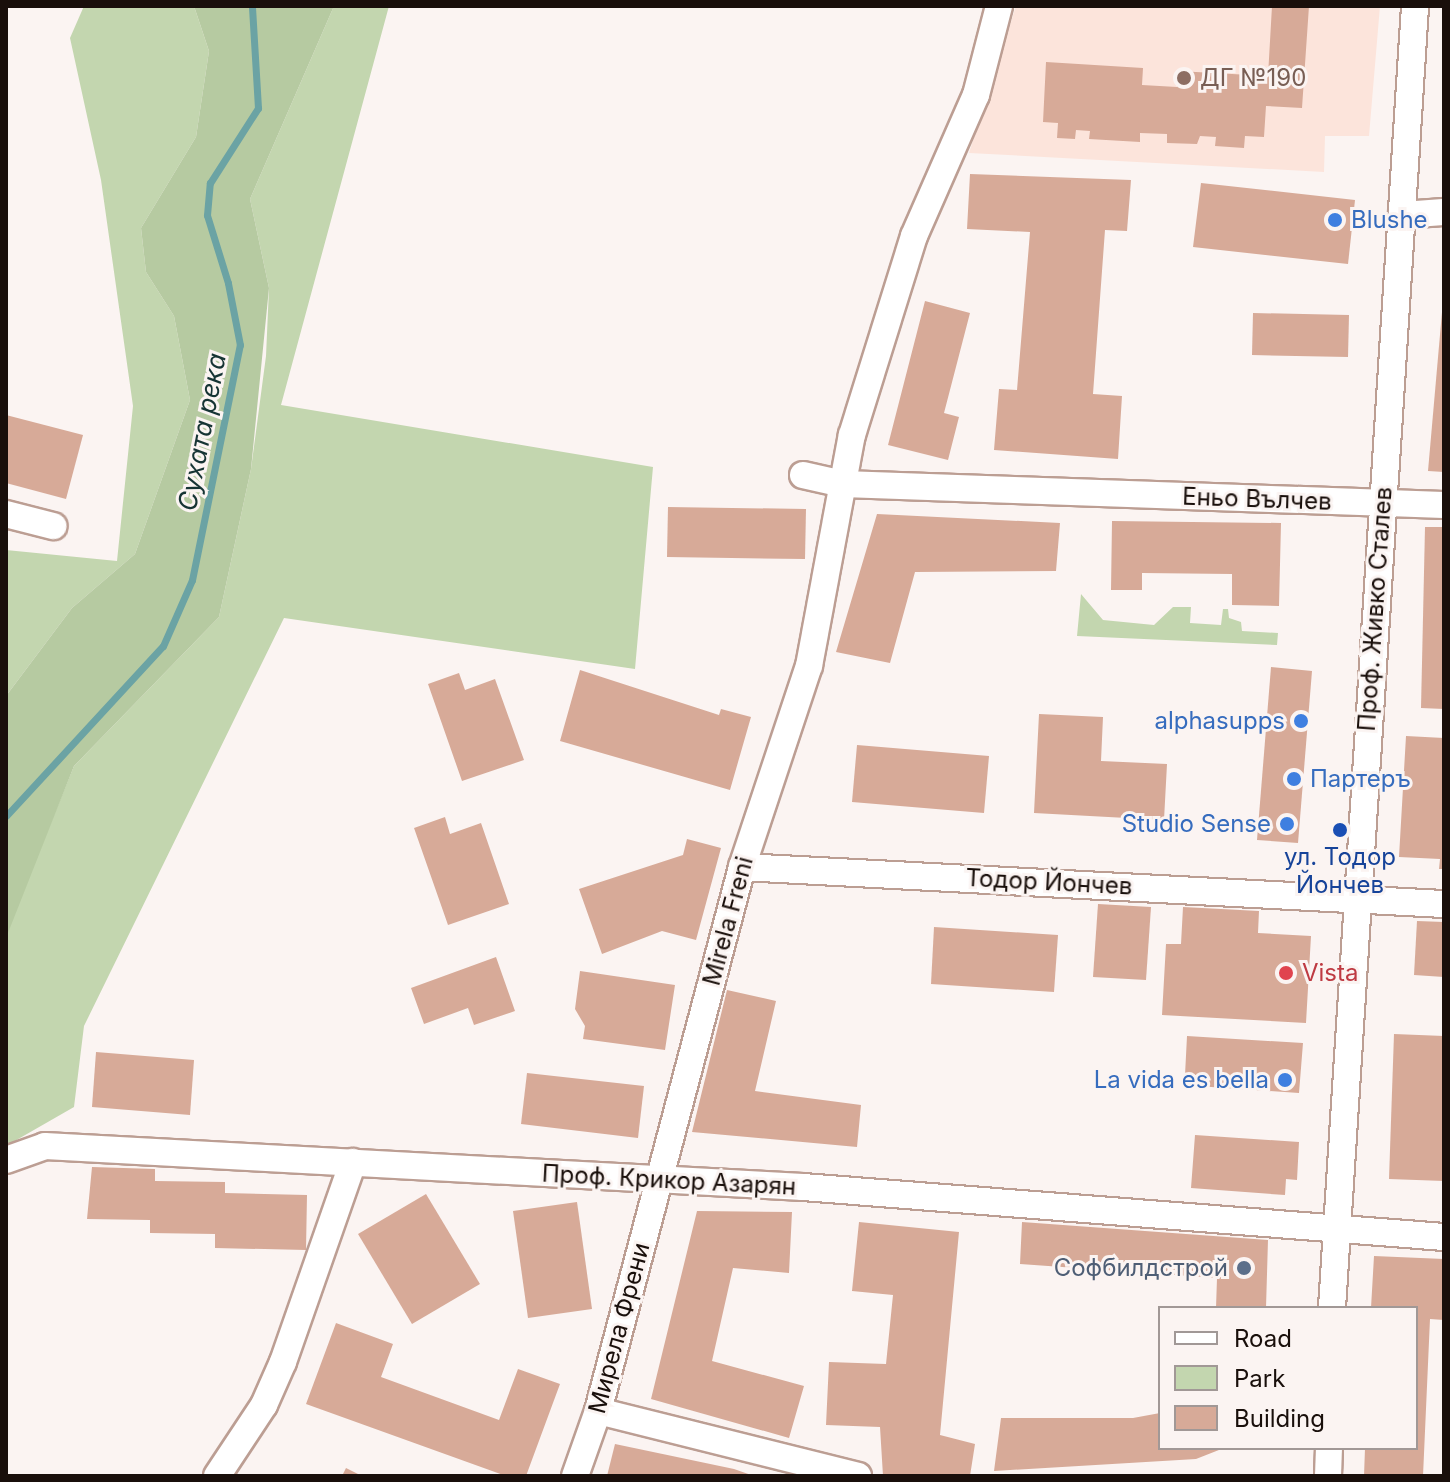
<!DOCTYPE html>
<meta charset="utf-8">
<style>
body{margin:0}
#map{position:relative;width:1450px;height:1482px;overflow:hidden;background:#fbf4f2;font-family:Inter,sans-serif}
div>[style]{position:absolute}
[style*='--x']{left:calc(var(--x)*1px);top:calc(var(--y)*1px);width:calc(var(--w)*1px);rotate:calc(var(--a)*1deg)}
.built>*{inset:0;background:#fce4db}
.green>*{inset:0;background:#c3d6af}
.forest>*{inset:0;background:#b6caa1}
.stream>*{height:7px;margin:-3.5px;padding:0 3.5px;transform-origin:3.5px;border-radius:3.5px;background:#6ba3a4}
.building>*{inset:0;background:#d7aa98}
.roads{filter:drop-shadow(2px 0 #bc9e93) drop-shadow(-2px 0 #bc9e93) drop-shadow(0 2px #bc9e93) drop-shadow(0 -2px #bc9e93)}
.minor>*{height:26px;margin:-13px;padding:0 13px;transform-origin:13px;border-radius:13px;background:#fff}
.dots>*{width:22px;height:22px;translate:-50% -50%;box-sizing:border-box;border:4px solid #fbf4f2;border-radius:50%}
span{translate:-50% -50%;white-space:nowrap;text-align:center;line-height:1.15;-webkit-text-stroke:6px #fbf4f2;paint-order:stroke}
.education-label{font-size:24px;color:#785e54}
.left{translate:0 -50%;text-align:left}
.shop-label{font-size:24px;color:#366cbe}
.right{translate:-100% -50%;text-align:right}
.street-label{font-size:24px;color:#190f0b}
.transit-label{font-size:24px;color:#164399}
.health-label{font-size:24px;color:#be3a42}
.service-label{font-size:24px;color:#4e5e75}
.water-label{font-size:26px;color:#163434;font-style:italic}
.frame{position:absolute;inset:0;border:8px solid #190f0b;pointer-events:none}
.legend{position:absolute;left:1158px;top:1306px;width:260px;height:144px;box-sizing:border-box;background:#fbf4f2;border:2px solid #a19896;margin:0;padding:10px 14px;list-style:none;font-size:24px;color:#190f0b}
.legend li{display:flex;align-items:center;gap:16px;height:40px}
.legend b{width:40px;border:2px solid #a19896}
</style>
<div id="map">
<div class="built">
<div style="clip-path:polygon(1016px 6px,1380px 6px,1369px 136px,1325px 136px,1324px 172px,969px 153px)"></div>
</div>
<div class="green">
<div style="clip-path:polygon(84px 6px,194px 6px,209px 51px,196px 137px,141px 228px,146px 272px,174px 316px,190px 400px,135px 554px,72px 608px,6px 696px,6px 550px,117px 561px,133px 406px,101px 180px,70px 38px)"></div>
<div style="clip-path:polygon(334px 6px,389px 6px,281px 405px,653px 467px,635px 669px,284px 618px,84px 1026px,74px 1107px,6px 1146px,6px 938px,14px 913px,74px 766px,219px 617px,251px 469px,266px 356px,269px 288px,250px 199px)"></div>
<div style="clip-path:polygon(1081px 594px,1103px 620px,1154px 625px,1173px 607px,1191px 607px,1190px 623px,1221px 625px,1223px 609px,1228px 609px,1229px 618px,1241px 622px,1242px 631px,1278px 633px,1277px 645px,1077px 636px)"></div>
</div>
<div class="forest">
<div style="clip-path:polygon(194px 6px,334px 6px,250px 199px,269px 288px,251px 469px,219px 617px,74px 766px,6px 938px,6px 696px,72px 608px,135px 554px,190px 400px,174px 316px,146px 272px,141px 228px,196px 137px,209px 51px)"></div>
</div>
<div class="stream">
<div style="--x:6;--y:816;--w:231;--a:-47.3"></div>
<div style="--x:163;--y:646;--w:72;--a:-66.3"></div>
<div style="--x:192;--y:580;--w:240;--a:-78.5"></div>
<div style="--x:240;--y:345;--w:63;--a:-101"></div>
<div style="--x:228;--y:283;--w:71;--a:-107.2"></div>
<div style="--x:207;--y:215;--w:32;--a:-85"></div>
<div style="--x:210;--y:183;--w:89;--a:-57.4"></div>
<div style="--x:258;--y:108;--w:102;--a:-93.4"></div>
</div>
<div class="building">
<div style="clip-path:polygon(1272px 6px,1309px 6px,1302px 108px,1266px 106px,1264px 137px,1245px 136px,1244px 148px,1215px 146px,1216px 137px,1200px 136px,1197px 144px,1167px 143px,1167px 134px,1140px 133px,1140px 142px,1089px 139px,1090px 131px,1076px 130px,1075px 139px,1057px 138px,1058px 123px,1043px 122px,1046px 62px,1143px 68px,1142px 85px,1177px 87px,1178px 71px,1268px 76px)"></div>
<div style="clip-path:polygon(970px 174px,1131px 180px,1127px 231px,1105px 230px,1093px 394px,1122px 396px,1118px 459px,994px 450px,999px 389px,1017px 390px,1030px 232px,967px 229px)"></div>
<div style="clip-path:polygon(1201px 183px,1355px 200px,1348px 264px,1193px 247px)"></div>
<div style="clip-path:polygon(925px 301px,970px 313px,944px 413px,959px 417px,948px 460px,888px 445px)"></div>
<div style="clip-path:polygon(1442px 312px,1444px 313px,1444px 472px,1428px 471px)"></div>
<div style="clip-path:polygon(1253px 313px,1349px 315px,1348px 357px,1252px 355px)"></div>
<div style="clip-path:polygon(6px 415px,83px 435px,66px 499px,6px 483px)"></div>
<div style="clip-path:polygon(668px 507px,806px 509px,805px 559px,667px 557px)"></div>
<div style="clip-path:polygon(877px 514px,1060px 523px,1056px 571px,915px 572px,890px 663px,836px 652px)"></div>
<div style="clip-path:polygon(1112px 521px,1281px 523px,1279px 606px,1232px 605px,1232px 574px,1142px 573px,1142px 590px,1111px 590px)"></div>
<div style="clip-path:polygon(1425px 527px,1444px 527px,1444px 709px,1421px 708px)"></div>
<div style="clip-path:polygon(1271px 667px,1312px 671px,1298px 843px,1257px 840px)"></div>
<div style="clip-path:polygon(580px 670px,719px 715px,721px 709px,751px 717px,730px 790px,560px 741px)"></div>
<div style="clip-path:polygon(459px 673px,465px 690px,495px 679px,524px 760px,462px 781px,428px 684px)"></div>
<div style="clip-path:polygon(1039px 714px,1103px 717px,1101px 761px,1167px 764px,1164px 820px,1034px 813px)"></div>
<div style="clip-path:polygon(1406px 736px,1444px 738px,1444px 869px,1439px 869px,1440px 859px,1399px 857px)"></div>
<div style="clip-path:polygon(857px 745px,989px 756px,984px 813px,852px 802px)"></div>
<div style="clip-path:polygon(445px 817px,450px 834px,481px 823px,509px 904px,448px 925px,414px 828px)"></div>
<div style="clip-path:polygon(687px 839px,721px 848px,696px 940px,662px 931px,602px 954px,579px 889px,683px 855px)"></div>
<div style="clip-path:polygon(1098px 904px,1151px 907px,1146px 980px,1093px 977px)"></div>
<div style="clip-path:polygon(1183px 907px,1259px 911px,1258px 933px,1311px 936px,1306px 1023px,1162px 1015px,1166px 944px,1181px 944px)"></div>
<div style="clip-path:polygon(1417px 921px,1444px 922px,1444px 977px,1414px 975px)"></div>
<div style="clip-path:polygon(934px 927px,1058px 935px,1054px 992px,931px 984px)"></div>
<div style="clip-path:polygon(496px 957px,515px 1011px,474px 1025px,468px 1008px,424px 1024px,411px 988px)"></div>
<div style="clip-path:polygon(580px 971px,675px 985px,665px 1050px,583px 1039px,585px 1026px,575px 1009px)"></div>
<div style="clip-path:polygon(727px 990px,776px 1001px,755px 1091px,861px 1105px,857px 1147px,692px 1132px)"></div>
<div style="clip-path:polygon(1394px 1034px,1444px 1036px,1444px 1181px,1389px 1179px)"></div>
<div style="clip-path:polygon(1187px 1036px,1303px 1043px,1299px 1093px,1197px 1086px,1197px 1075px,1185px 1075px)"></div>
<div style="clip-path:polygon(96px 1052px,194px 1060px,190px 1115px,92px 1107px)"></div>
<div style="clip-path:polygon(527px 1073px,644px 1086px,638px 1138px,521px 1124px)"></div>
<div style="clip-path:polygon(1195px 1135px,1299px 1142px,1297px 1180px,1286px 1179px,1285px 1195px,1191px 1188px)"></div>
<div style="clip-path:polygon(92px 1167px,155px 1169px,155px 1181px,225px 1182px,225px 1193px,307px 1195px,306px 1250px,215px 1248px,215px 1234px,150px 1233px,150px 1220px,87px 1219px)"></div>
<div style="clip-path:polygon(426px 1194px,480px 1284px,412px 1324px,358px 1234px)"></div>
<div style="clip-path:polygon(577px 1202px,592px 1309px,528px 1318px,513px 1211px)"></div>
<div style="clip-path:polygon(697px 1211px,792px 1212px,789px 1273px,733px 1268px,712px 1361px,804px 1386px,789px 1438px,651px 1399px)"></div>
<div style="clip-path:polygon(859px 1222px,959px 1232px,940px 1435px,975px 1444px,970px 1476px,883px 1476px,880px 1427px,826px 1425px,829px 1362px,886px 1364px,893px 1295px,852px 1291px)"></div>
<div style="clip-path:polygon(1022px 1222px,1268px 1240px,1266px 1308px,1216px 1308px,1217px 1278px,1020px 1264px)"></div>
<div style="clip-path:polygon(1374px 1256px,1444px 1259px,1444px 1320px,1430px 1319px,1423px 1476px,1364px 1476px,1365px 1448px,1416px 1448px,1416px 1308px,1371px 1308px)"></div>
<div style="clip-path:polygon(336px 1323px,393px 1344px,381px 1377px,499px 1420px,518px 1369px,560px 1384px,526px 1476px,506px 1476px,306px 1404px)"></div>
<div style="clip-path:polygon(1160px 1413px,1160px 1448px,1224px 1448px,1196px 1459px,994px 1471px,1001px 1418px,1133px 1418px)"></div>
<div style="clip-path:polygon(615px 1444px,734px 1469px,754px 1476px,607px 1476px)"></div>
<div style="clip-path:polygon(346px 1468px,362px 1476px,342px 1476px)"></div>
</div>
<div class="roads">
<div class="minor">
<div style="--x:1402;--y:215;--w:42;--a:-4.1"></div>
<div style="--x:803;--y:475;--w:41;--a:12.7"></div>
<div style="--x:843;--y:484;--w:601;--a:2"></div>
<div style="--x:6;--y:514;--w:49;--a:14.3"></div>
<div style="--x:742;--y:867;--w:703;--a:3.02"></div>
<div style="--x:6;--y:1160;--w:41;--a:-19.7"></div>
<div style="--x:45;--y:1146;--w:759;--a:3.1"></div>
<div style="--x:803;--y:1187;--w:643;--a:4.46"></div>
<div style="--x:1332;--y:1308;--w:1305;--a:-86.35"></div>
<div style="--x:598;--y:1411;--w:268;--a:14"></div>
<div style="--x:217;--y:1476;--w:85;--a:-56.5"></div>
<div style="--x:264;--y:1405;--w:47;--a:-66.2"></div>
<div style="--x:283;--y:1362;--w:212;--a:-70.7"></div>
<div style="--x:575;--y:1476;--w:69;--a:-70.5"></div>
<div style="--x:598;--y:1411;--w:563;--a:-75.17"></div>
<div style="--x:742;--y:867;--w:212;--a:-71.6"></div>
<div style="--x:809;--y:666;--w:235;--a:-79.5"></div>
<div style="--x:852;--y:435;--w:208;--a:-72.7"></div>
<div style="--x:914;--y:236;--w:154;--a:-66.3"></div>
<div style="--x:976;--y:95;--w:92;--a:-75.5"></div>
<div style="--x:1328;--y:1476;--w:28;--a:-88"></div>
</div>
</div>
<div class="dots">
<div style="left:1184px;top:78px;background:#8d6e63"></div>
<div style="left:1335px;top:220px;background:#3f7fe0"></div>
<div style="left:1301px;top:721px;background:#3f7fe0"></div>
<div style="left:1294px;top:779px;background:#3f7fe0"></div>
<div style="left:1287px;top:824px;background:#3f7fe0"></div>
<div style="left:1340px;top:830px;background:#1a4fb4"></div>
<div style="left:1286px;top:973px;background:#e0444e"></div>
<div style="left:1285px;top:1080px;background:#3f7fe0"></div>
<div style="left:1244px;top:1268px;background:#5c6f8a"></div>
</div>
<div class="education-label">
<span class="left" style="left:1200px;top:78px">ДГ №190</span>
</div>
<div class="shop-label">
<span class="left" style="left:1351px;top:220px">Blushe</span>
<span class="right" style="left:1285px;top:721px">alphasupps</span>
<span class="left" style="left:1310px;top:779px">Партеръ</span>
<span class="right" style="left:1271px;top:824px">Studio Sense</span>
<span class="right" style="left:1269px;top:1080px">La vida es bella</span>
</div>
<div class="street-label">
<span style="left:1257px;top:499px;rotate:2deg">Еньо Вълчев</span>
<span style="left:1375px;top:609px;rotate:-86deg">Проф. Живко Сталев</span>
<span style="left:1049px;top:882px;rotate:3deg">Тодор Йончев</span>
<span style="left:728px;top:921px;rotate:-75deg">Mirela Freni</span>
<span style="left:669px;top:1180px;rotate:3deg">Проф. Крикор Азарян</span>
<span style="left:619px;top:1328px;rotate:-75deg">Мирела Френи</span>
</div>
<div class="transit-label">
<span style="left:1340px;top:871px">ул. Тодор<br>Йончев</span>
</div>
<div class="health-label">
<span class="left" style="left:1302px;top:973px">Vista</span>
</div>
<div class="service-label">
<span class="right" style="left:1228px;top:1268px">Софбилдстрой</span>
</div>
<div class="water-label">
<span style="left:202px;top:432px;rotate:-79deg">Сухата река</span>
</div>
<div class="frame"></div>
<ul class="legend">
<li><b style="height:10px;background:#fff"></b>Road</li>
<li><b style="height:22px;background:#c3d6af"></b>Park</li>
<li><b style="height:22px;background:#d7aa98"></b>Building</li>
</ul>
</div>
